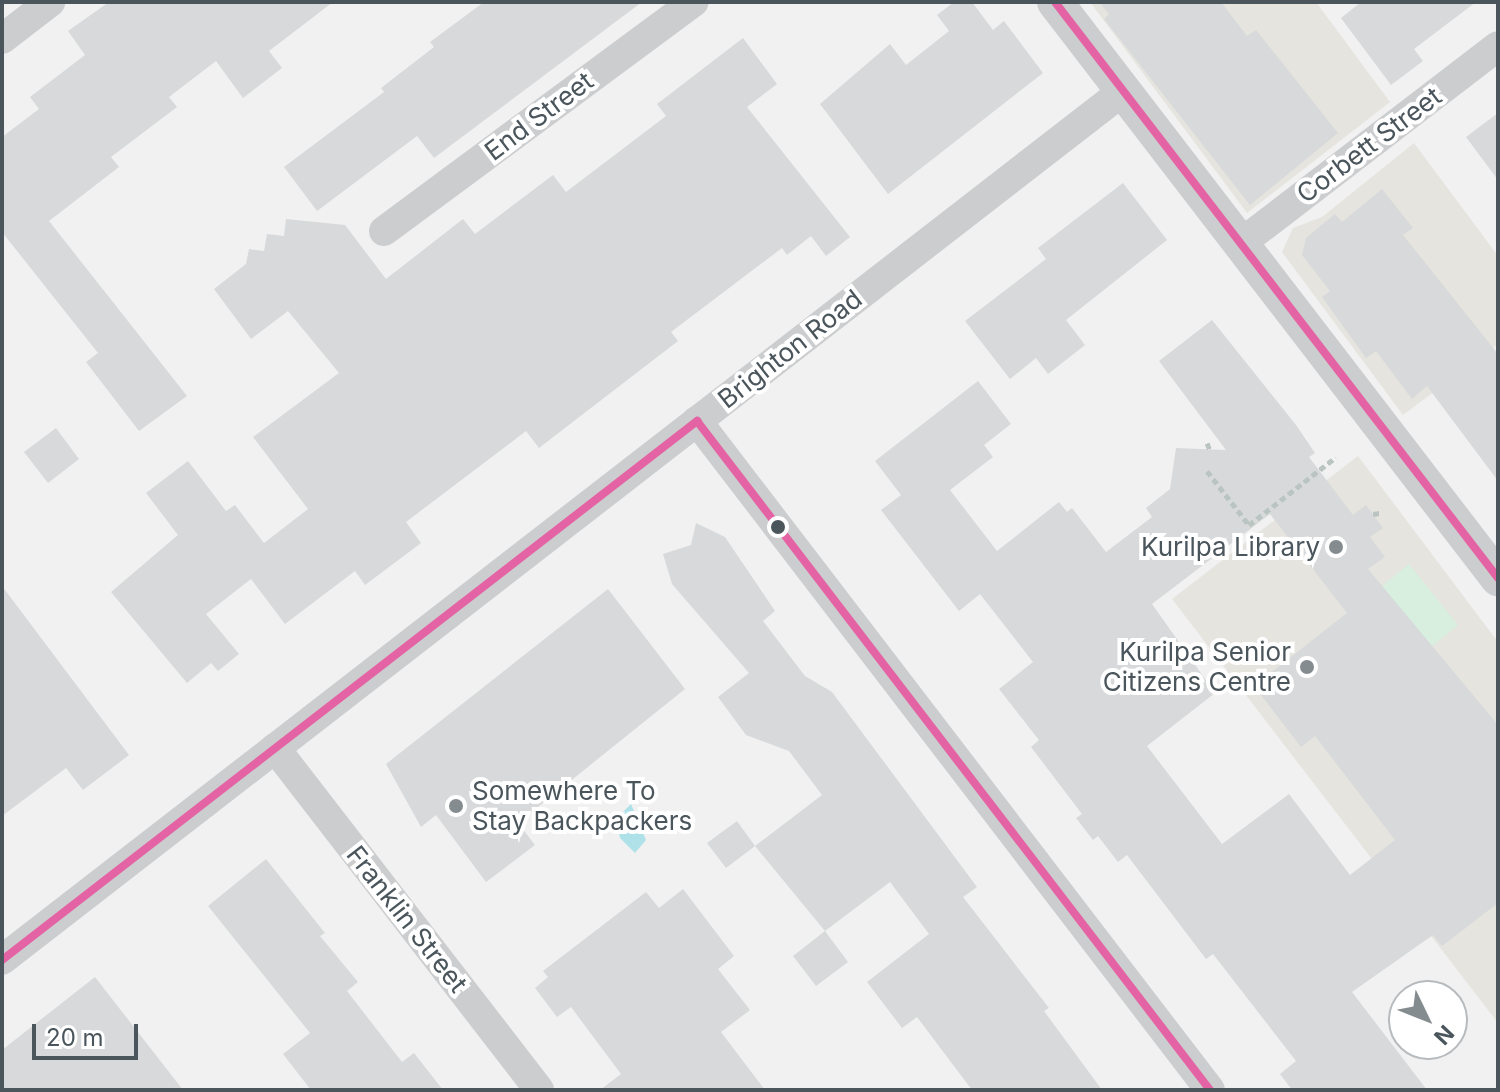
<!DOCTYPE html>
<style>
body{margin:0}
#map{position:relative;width:1500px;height:1092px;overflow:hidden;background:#f1f1f1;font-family:Inter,sans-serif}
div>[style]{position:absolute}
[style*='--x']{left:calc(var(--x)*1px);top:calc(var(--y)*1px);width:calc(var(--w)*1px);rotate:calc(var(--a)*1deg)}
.commercial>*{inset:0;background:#e5e4df}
.green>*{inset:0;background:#d8eedf}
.water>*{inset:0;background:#afe1e9}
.building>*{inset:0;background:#d7d9da}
.path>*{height:5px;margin-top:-2.5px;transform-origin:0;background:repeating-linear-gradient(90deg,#bac5c1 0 6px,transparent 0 10px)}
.minor>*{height:30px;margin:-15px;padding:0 15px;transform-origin:15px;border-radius:15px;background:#cccdcf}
.tertiary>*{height:36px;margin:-18px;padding:0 18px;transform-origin:18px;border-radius:18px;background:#cccdcf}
.bus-1>*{height:8px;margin:-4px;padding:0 4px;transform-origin:4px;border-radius:4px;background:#e463a4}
.dots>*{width:22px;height:22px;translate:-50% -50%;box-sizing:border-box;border:4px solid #fff;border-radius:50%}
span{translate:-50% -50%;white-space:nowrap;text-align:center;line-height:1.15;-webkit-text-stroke:8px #fff;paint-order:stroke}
.street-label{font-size:26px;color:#4a555c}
.poi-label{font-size:26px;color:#4a555c}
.right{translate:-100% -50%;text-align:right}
.left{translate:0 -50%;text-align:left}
.frame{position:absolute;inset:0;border:4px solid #4a555c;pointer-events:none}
.north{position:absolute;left:1388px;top:980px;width:80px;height:80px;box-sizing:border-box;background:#fff;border:2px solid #b7bbbe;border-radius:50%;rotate:133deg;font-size:22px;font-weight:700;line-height:32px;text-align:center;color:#4a555c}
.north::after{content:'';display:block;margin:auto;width:28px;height:36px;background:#848c90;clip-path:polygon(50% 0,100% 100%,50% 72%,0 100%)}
.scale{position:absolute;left:32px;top:1024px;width:106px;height:36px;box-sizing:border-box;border:4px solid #4a555c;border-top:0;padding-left:10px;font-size:24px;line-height:28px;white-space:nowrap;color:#4a555c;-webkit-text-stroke:6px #fff;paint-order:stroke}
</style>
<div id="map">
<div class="commercial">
<div style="clip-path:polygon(1090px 2px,1316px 2px,1390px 102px,1247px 213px)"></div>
<div style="clip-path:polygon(1414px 143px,1498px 256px,1498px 344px,1403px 415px,1282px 252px,1293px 228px,1322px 217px)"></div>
<div style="clip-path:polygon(1358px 456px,1498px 642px,1498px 1023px,1172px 599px)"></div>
</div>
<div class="green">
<div style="clip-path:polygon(1409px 564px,1458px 625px,1430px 648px,1382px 586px)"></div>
</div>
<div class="water">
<div style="clip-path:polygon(631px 804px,646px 840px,635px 853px,620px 838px,616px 819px)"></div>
</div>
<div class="building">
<div style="clip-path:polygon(109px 2px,333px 2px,269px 51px,282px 68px,243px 98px,216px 61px,169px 97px,177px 107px,111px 157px,119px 167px,49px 221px,187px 396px,139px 431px,86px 362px,98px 353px,2px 232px,2px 137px,39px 109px,30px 97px,85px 55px,68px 31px)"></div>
<div style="clip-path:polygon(484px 2px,642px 2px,434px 158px,417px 136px,317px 211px,284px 167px,384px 92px,381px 88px,434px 47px,430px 42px)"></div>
<div style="clip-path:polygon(954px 2px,972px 2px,993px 30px,1004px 21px,1043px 73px,888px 194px,820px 104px,890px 44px,906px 65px,949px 31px,937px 15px)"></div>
<div style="clip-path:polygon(1099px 2px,1221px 2px,1247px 36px,1256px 30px,1338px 133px,1250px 205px,1104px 19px,1109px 14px)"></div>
<div style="clip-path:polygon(1361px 2px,1476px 2px,1414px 49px,1423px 61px,1391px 85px,1341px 18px)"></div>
<div style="clip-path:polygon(743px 38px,777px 84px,747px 107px,850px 237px,826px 256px,811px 236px,787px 255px,782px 248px,671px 332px,678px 341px,539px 448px,526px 431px,406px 522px,421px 543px,365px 585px,355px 571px,285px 624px,251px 579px,206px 614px,239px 654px,218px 671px,211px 663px,187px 683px,111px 592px,178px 535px,146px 493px,188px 461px,226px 511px,235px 505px,264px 543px,308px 509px,253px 437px,339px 373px,288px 311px,251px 339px,214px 289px,246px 264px,249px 249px,264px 251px,267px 234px,284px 236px,286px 219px,345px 225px,386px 279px,463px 219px,475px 234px,553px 175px,566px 192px,666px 116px,657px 104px)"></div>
<div style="clip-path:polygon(1498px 113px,1498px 180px,1466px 137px)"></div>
<div style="clip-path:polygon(1123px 183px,1167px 240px,1066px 320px,1085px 345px,1048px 374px,1036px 358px,1010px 379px,965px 321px,1046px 259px,1038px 248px)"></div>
<div style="clip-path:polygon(1382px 189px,1413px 228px,1403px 235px,1498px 354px,1498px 481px,1427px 386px,1412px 399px,1376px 351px,1366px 358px,1322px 297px,1330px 291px,1302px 255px,1306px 238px,1335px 214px,1342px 222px)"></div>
<div style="clip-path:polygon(evenodd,1212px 320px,1296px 425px,1315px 453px,1309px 457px,1353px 515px,1366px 505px,1383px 528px,1370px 537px,1385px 557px,1368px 569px,1498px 725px,1498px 903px,1442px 946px,1433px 935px,1352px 992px,1427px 1090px,1292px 1090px,1280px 1074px,1296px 1061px,1213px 954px,1206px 959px,1127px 855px,1118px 862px,1098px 836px,1093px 840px,1076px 818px,1082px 814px,1031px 747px,1039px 740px,999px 689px,1033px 662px,980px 594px,959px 611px,881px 510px,901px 495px,875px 461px,978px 381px,1011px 424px,984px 445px,993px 457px,950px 490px,997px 551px,1059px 502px,1067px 512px,1072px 508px,1106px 552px,1152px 517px,1146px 508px,1170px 489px,1176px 448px,1226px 450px,1159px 361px,1212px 320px,1270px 514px,1347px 613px,1254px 686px,1301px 747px,1315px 736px,1395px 840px,1350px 875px,1289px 794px,1222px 844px,1147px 746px,1215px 693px,1152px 604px,1270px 514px)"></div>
<div style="clip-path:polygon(56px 428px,79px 459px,48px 483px,24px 452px)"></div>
<div style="clip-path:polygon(696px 523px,725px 537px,775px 611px,763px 621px,805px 676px,832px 692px,977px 887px,963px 897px,1049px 1008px,1044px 1011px,1102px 1090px,972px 1090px,917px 1017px,902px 1028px,867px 982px,929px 934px,890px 882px,825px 931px,755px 846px,822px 795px,789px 751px,746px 735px,718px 697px,749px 673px,672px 584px,663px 554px,691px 545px)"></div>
<div style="clip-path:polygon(2px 586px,129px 755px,83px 790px,66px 768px,2px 816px)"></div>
<div style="clip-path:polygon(608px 589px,685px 689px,518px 823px,535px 845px,486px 882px,436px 815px,421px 827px,386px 764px)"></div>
<div style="clip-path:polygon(737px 821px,755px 846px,726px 868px,707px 843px)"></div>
<div style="clip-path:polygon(266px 859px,325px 933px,320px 936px,358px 982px,347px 991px,402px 1062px,414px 1053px,443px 1090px,311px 1090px,283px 1054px,310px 1033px,208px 906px)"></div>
<div style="clip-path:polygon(683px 889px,734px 956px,718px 969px,750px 1010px,721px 1032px,765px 1090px,600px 1090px,621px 1074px,571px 1007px,557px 1017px,535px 988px,548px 977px,543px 971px,646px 892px,659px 908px)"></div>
<div style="clip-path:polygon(825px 931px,848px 962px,816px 986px,793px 956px)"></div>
<div style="clip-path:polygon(95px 977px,183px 1090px,2px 1090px,2px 1050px)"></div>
</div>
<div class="path">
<div style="--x:1207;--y:443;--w:8;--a:67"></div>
<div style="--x:1207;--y:471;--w:68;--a:52.1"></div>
<div style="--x:1249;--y:525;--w:110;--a:-38"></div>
<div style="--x:1373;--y:514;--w:7;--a:-8"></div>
</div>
<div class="minor">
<div style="--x:2;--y:39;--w:61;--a:-37.6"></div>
<div style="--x:384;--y:231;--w:385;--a:-36.5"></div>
<div style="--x:1240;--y:244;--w:325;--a:-37.5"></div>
<div style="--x:697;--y:421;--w:843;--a:52.52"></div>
<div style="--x:275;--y:748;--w:432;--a:52.3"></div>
<div style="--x:2;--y:960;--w:1418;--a:-37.78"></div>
</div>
<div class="tertiary">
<div style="--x:1055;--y:2;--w:727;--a:52.44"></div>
</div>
<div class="bus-1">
<div style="--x:1055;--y:2;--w:727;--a:52.44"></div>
<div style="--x:2;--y:960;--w:880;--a:-37.79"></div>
<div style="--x:697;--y:421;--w:843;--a:52.52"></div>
</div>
<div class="dots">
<div style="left:778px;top:527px;background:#4a555c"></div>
<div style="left:1336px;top:547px;background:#848c90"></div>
<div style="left:1307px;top:667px;background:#848c90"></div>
<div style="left:456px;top:806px;background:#848c90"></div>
</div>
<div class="street-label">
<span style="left:539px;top:116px;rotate:-37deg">End Street</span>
<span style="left:1369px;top:145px;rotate:-37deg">Corbett Street</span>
<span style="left:790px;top:349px;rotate:-38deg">Brighton Road</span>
<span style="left:407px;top:919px;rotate:52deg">Franklin Street</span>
</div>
<div class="poi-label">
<span class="right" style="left:1320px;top:547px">Kurilpa Library</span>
<span class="right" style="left:1291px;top:667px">Kurilpa Senior<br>Citizens Centre</span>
<span class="left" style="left:472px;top:806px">Somewhere To<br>Stay Backpackers</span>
</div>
<div class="frame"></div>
<div class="north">N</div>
<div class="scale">20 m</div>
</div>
